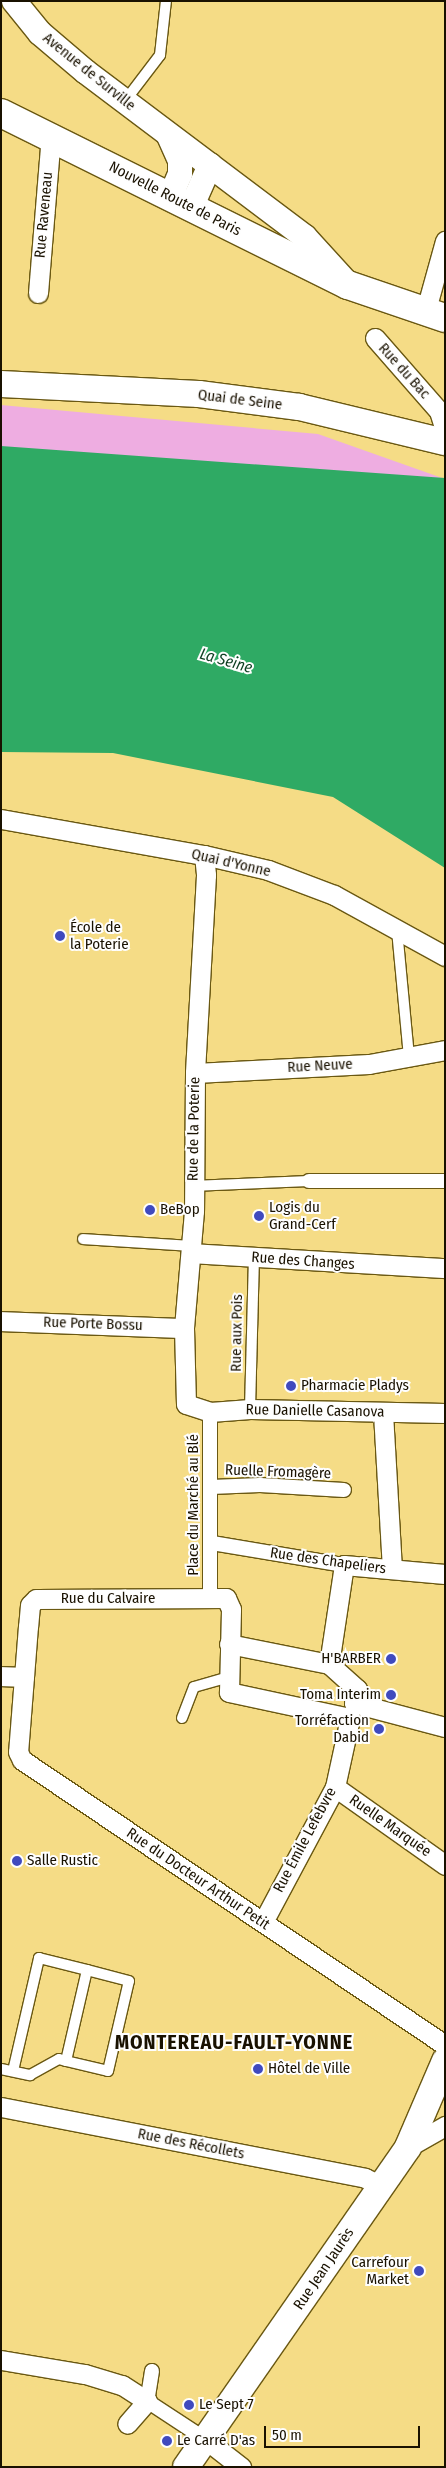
<!DOCTYPE html>
<meta charset="utf-8">
<style>
body{margin:0}
#map{position:relative;width:446px;height:2468px;overflow:hidden;background:#f5dc86;font-family:"Fira Sans Condensed",sans-serif}
div>[style]{position:absolute}
[style*='--x']{left:calc(var(--x)*1px);top:calc(var(--y)*1px);width:calc(var(--w)*1px);rotate:calc(var(--a)*1deg)}
.green>*{inset:0;background:#eeade1}
.water>*{inset:0;background:#2faa64}
.roads{filter:drop-shadow(1px 0 #6a5812) drop-shadow(-1px 0 #6a5812) drop-shadow(0 1px #6a5812) drop-shadow(0 -1px #6a5812)}
.service>*{height:10px;margin:-5px;padding:0 5px;transform-origin:5px;border-radius:5px;background:#fff}
.pedestrian>*{height:14px;margin:-7px;padding:0 7px;transform-origin:7px;border-radius:7px;background:#fff}
.minor>*{height:19px;margin:-9.5px;padding:0 9.5px;transform-origin:9.5px;border-radius:9.5px;background:#fff}
.tertiary>*{height:24px;margin:-12px;padding:0 12px;transform-origin:12px;border-radius:12px;background:#fff}
.secondary>*{height:26px;margin:-13px;padding:0 13px;transform-origin:13px;border-radius:13px;background:#fff}
.primary>*{height:28px;margin:-14px;padding:0 14px;transform-origin:14px;border-radius:14px;background:#fff}
.dots>*{width:14px;height:14px;translate:-50% -50%;box-sizing:border-box;border:2px solid #fefefe;border-radius:50%}
span{translate:-50% -50%;white-space:nowrap;text-align:center;line-height:1.15;-webkit-text-stroke:4px #fefefe;paint-order:stroke}
.street-label{font-size:15px;color:#191100}
.poi-label{font-size:15px;color:#191100}
.left{translate:0 -50%;text-align:left}
.right{translate:-100% -50%;text-align:right}
.water-label{font-size:16px;color:#0e3f22;font-style:italic}
.district-label{font-size:20px;color:#191100;font-weight:700;letter-spacing:1px}
.frame{position:absolute;inset:0;border:2px solid #191100;pointer-events:none}
.scale{position:absolute;left:264px;top:2426px;width:156px;height:22px;box-sizing:border-box;border:2px solid #191100;border-top:0;padding-left:6px;font-size:15px;line-height:18px;white-space:nowrap;color:#191100;-webkit-text-stroke:4px #fefefe;paint-order:stroke}
</style>
<div id="map">
<div class="green">
<div style="clip-path:polygon(1px 405px,318px 434px,445px 479px,1px 453px)"></div>
</div>
<div class="water">
<div style="clip-path:polygon(1px 446px,445px 478px,445px 868px,333px 797px,113px 753px,1px 752px)"></div>
</div>
<div class="roads">
<div class="service">
<div style="--x:125;--y:101;--w:58;--a:-52.7"></div>
<div style="--x:160;--y:55;--w:54;--a:-83.7"></div>
<div style="--x:397;--y:930;--w:128;--a:84.6"></div>
<div style="--x:192;--y:1186;--w:117;--a:-2.4"></div>
<div style="--x:83;--y:1239;--w:108;--a:3.7"></div>
<div style="--x:250;--y:1409;--w:151;--a:-88.5"></div>
<div style="--x:182;--y:1718;--w:33;--a:-69"></div>
<div style="--x:194;--y:1687;--w:36;--a:-16"></div>
<div style="--x:1;--y:2069;--w:30;--a:12"></div>
<div style="--x:30;--y:2075;--w:33;--a:-29"></div>
<div style="--x:59;--y:2059;--w:7;--a:16"></div>
<div style="--x:66;--y:2061;--w:43;--a:13.4"></div>
<div style="--x:108;--y:2071;--w:92;--a:-76.9"></div>
<div style="--x:129;--y:1981;--w:43;--a:-165.3"></div>
<div style="--x:87;--y:1970;--w:93;--a:103"></div>
<div style="--x:13;--y:2071;--w:116;--a:-77"></div>
<div style="--x:39;--y:1958;--w:49;--a:14"></div>
</div>
<div class="pedestrian">
<div style="--x:309;--y:1181;--w:136;--a:0"></div>
<div style="--x:211;--y:1487;--w:49;--a:-2.3"></div>
<div style="--x:260;--y:1485;--w:84;--a:3.4"></div>
<div style="--x:212;--y:1543;--w:134;--a:9.5"></div>
<div style="--x:210;--y:1598;--w:186;--a:-90"></div>
<div style="--x:152;--y:2371;--w:30;--a:99"></div>
<div style="--x:147;--y:2401;--w:69;--a:33.2"></div>
</div>
<div class="minor">
<div style="--x:38;--y:293;--w:158;--a:-85.3"></div>
<div style="--x:425;--y:313;--w:75;--a:-74.5"></div>
<div style="--x:375;--y:338;--w:97;--a:48.8"></div>
<div style="--x:439;--y:411;--w:21;--a:73"></div>
<div style="--x:1;--y:819;--w:206;--a:10.1"></div>
<div style="--x:204;--y:855;--w:66;--a:13.2"></div>
<div style="--x:268;--y:870;--w:71;--a:20.7"></div>
<div style="--x:334;--y:895;--w:127;--a:28.8"></div>
<div style="--x:204;--y:855;--w:20;--a:84"></div>
<div style="--x:206;--y:875;--w:198;--a:93.2"></div>
<div style="--x:195;--y:1073;--w:138;--a:90.4"></div>
<div style="--x:194;--y:1211;--w:117;--a:94.9"></div>
<div style="--x:184;--y:1328;--w:76;--a:88.5"></div>
<div style="--x:186;--y:1404;--w:25;--a:18"></div>
<div style="--x:210;--y:1412;--w:40;--a:-4.3"></div>
<div style="--x:250;--y:1409;--w:195;--a:1.2"></div>
<div style="--x:195;--y:1073;--w:174;--a:-3"></div>
<div style="--x:369;--y:1064;--w:77;--a:-10.4"></div>
<div style="--x:191;--y:1253;--w:254;--a:3.4"></div>
<div style="--x:1;--y:1321;--w:183;--a:2.2"></div>
<div style="--x:383;--y:1413;--w:156;--a:86.7"></div>
<div style="--x:229;--y:1644;--w:102;--a:11.3"></div>
<div style="--x:329;--y:1664;--w:100;--a:-81.4"></div>
<div style="--x:344;--y:1565;--w:101;--a:5.1"></div>
<div style="--x:329;--y:1664;--w:38;--a:42"></div>
<div style="--x:357;--y:1689;--w:14;--a:102"></div>
<div style="--x:354;--y:1703;--w:94;--a:14.8"></div>
<div style="--x:1;--y:1676;--w:23;--a:2"></div>
<div style="--x:335;--y:1787;--w:135;--a:35.3"></div>
<div style="--x:263;--y:1922;--w:153;--a:-61.9"></div>
<div style="--x:335;--y:1787;--w:71;--a:-77.7"></div>
<div style="--x:350;--y:1718;--w:124;--a:-167.9"></div>
<div style="--x:229;--y:1692;--w:83;--a:-88.6"></div>
<div style="--x:231;--y:1609;--w:12;--a:-114"></div>
<div style="--x:226;--y:1598;--w:190;--a:179.7"></div>
<div style="--x:36;--y:1599;--w:8;--a:135"></div>
<div style="--x:30;--y:1605;--w:21;--a:95"></div>
<div style="--x:28;--y:1626;--w:126;--a:94.5"></div>
<div style="--x:18;--y:1752;--w:9;--a:63"></div>
<div style="--x:22;--y:1760;--w:510;--a:33.97"></div>
<div style="--x:1;--y:2107;--w:371;--a:11"></div>
<div style="--x:365;--y:2178;--w:17;--a:25"></div>
<div style="--x:408;--y:2147;--w:43;--a:-29.6"></div>
<div style="--x:1;--y:2360;--w:85;--a:9.5"></div>
<div style="--x:85;--y:2374;--w:39;--a:17"></div>
<div style="--x:122;--y:2385;--w:30;--a:33"></div>
<div style="--x:147;--y:2401;--w:30;--a:131"></div>
<div style="--x:205;--y:2439;--w:46;--a:37.9"></div>
</div>
<div class="tertiary">
<div style="--x:14;--y:1;--w:41;--a:50.9"></div>
<div style="--x:40;--y:33;--w:60;--a:40.3"></div>
<div style="--x:86;--y:72;--w:274;--a:37"></div>
<div style="--x:305;--y:237;--w:61;--a:47.7"></div>
<div style="--x:169;--y:136;--w:27;--a:66"></div>
<div style="--x:180;--y:161;--w:13;--a:90"></div>
<div style="--x:180;--y:174;--w:25;--a:113"></div>
<div style="--x:191;--y:208;--w:47;--a:-66.2"></div>
</div>
<div class="secondary">
<div style="--x:1;--y:384;--w:198;--a:2.9"></div>
<div style="--x:199;--y:394;--w:101;--a:7.4"></div>
<div style="--x:299;--y:407;--w:150;--a:13.5"></div>
<div style="--x:186;--y:2467;--w:389;--a:-55.2"></div>
<div style="--x:408;--y:2147;--w:94;--a:-66.7"></div>
</div>
<div class="primary">
<div style="--x:1;--y:113;--w:387;--a:26.4"></div>
<div style="--x:348;--y:285;--w:102;--a:18.8"></div>
</div>
</div>
<div class="dots">
<div style="left:60px;top:936px;background:#404abe"></div>
<div style="left:150px;top:1210px;background:#404abe"></div>
<div style="left:259px;top:1216px;background:#404abe"></div>
<div style="left:291px;top:1386px;background:#404abe"></div>
<div style="left:391px;top:1659px;background:#404abe"></div>
<div style="left:391px;top:1695px;background:#404abe"></div>
<div style="left:379px;top:1729px;background:#404abe"></div>
<div style="left:17px;top:1861px;background:#404abe"></div>
<div style="left:258px;top:2069px;background:#404abe"></div>
<div style="left:419px;top:2271px;background:#404abe"></div>
<div style="left:189px;top:2405px;background:#404abe"></div>
<div style="left:167px;top:2441px;background:#404abe"></div>
</div>
<div class="street-label">
<span style="left:89px;top:72px;rotate:39deg">Avenue de Surville</span>
<span style="left:175px;top:199px;rotate:27deg">Nouvelle Route de Paris</span>
<span style="left:44px;top:215px;rotate:-85deg">Rue Raveneau</span>
<span style="left:404px;top:371px;rotate:48deg">Rue du Bac</span>
<span style="left:240px;top:400px;rotate:7deg">Quai de Seine</span>
<span style="left:231px;top:863px;rotate:13deg">Quai d'Yonne</span>
<span style="left:320px;top:1066px;rotate:-3deg">Rue Neuve</span>
<span style="left:194px;top:1129px;rotate:-89deg">Rue de la Poterie</span>
<span style="left:303px;top:1261px;rotate:4deg">Rue des Changes</span>
<span style="left:93px;top:1324px;rotate:2deg">Rue Porte Bossu</span>
<span style="left:237px;top:1333px;rotate:-89deg">Rue aux Pois</span>
<span style="left:315px;top:1411px;rotate:1deg">Rue Danielle Casanova</span>
<span style="left:278px;top:1472px;rotate:2deg">Ruelle Fromagère</span>
<span style="left:194px;top:1505px;rotate:-90deg">Place du Marché au Blé</span>
<span style="left:328px;top:1561px;rotate:8deg">Rue des Chapeliers</span>
<span style="left:108px;top:1599px">Rue du Calvaire</span>
<span style="left:390px;top:1826px;rotate:35deg">Ruelle Marquée</span>
<span style="left:305px;top:1840px;rotate:-62deg">Rue Émile Lefebvre</span>
<span style="left:198px;top:1879px;rotate:34deg">Rue du Docteur Arthur Petit</span>
<span style="left:191px;top:2144px;rotate:11deg">Rue des Récollets</span>
<span style="left:324px;top:2269px;rotate:-56deg">Rue Jean Jaurès</span>
</div>
<div class="poi-label">
<span class="left" style="left:70px;top:936px">École de<br>la Poterie</span>
<span class="left" style="left:269px;top:1216px">Logis du<br>Grand-Cerf</span>
<span class="left" style="left:160px;top:1210px">BeBop</span>
<span class="left" style="left:301px;top:1386px">Pharmacie Pladys</span>
<span class="right" style="left:381px;top:1659px">H'BARBER</span>
<span class="right" style="left:381px;top:1695px">Toma Interim</span>
<span class="right" style="left:369px;top:1729px">Torréfaction<br>Dabid</span>
<span class="left" style="left:27px;top:1861px">Salle Rustic</span>
<span class="left" style="left:268px;top:2069px">Hôtel de Ville</span>
<span class="right" style="left:409px;top:2271px">Carrefour<br>Market</span>
<span class="left" style="left:199px;top:2405px">Le Sept 7</span>
<span class="left" style="left:177px;top:2441px">Le Carré D'as</span>
</div>
<div class="water-label">
<span style="left:226px;top:661px;rotate:16deg">La Seine</span>
</div>
<div class="district-label">
<span style="left:234px;top:2042px">MONTEREAU-FAULT-YONNE</span>
</div>
<div class="frame"></div>
<div class="scale">50 m</div>
</div>
